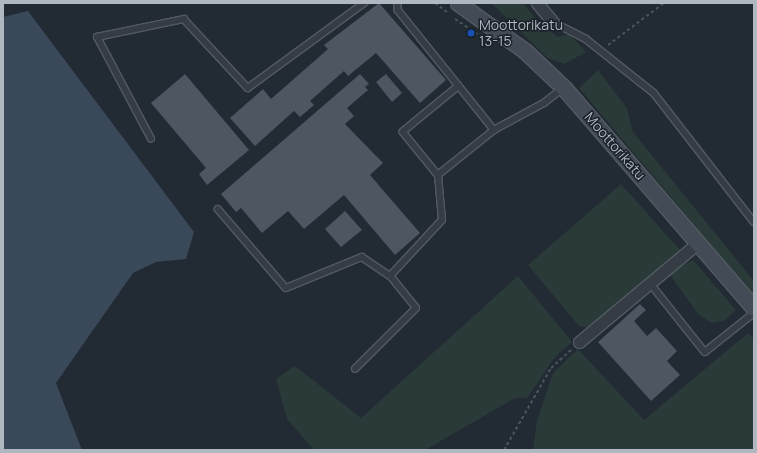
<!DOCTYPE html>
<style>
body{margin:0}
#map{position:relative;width:757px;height:453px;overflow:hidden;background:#222a33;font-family:Manrope,sans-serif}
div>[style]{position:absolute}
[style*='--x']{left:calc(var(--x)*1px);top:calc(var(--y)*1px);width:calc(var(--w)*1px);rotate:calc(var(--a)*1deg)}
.green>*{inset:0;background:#293a39}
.water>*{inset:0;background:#39495a}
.building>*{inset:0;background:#4d5661}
.path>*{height:2px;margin-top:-1px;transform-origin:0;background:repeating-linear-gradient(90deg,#485758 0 3px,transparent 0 6px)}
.roads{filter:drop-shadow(1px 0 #525a62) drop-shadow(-1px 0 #525a62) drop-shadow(0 1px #525a62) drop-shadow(0 -1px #525a62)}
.lane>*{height:5.5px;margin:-2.75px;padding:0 2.75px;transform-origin:2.75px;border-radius:2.75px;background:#353c44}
.street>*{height:11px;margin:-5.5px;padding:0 5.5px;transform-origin:5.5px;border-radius:5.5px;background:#353c44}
.secondary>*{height:15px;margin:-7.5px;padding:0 7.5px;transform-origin:7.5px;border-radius:7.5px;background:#434b56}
.dots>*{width:11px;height:11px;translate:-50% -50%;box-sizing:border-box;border:2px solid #1a2128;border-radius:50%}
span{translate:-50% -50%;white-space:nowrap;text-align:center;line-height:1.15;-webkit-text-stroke:3px #1a2128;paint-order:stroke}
.poi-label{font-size:14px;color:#afb7c1}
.left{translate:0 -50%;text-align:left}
.street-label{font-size:14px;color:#afb7c1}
.frame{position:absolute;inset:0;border:4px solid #afb7c1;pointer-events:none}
</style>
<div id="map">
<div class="green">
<div style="clip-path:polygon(491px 3px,523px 3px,540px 24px,558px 37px,569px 34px,586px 52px,564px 64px,548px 58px)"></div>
<div style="clip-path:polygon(598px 70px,627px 108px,633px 132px,754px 281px,754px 296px,579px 88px)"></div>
<div style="clip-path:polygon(621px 184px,681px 251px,588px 328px,579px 326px,528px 265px)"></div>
<div style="clip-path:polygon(693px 260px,736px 310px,724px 321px,712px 323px,698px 314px,670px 275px,673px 270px)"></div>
<div style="clip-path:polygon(518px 276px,572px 342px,555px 357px,527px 398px,515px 398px,425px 450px,314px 450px,287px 419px,276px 379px,295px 366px,361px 418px)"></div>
<div style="clip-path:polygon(748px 333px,754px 339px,754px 450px,533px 450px,537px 420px,553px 373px,578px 349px,644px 420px)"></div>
</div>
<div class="water">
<div style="clip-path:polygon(28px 11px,194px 232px,186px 259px,156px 262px,133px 273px,56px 383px,82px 450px,3px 450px,3px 17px)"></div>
</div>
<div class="building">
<div style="clip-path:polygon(379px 3px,446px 80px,420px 103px,376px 53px,348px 76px,344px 71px,310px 101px,314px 105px,300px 117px,294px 111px,255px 146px,230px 118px,263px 89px,271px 99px,328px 49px,324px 45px)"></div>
<div style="clip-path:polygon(185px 74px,249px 150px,207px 185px,199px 174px,206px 168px,151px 103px)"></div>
<div style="clip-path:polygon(360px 74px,369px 84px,365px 87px,368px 90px,347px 108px,354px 116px,345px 124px,383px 163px,370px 175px,420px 233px,395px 255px,344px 195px,304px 229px,288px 211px,262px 233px,241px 208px,236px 212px,221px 194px)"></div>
<div style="clip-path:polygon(386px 74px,402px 93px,392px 102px,376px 82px)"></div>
<div style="clip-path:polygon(345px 211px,362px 230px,341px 247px,325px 229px)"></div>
<div style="clip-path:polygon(640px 304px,646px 310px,634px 321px,647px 336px,656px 328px,677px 351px,667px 361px,680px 375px,651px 401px,598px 342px)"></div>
</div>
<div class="path">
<div style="--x:435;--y:3;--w:15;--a:37"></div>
<div style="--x:455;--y:19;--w:34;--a:34"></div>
<div style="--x:608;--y:45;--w:70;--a:-36.9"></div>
<div style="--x:504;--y:450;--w:95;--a:-60.2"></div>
<div style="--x:551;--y:368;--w:27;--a:-42"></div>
</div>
<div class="roads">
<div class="lane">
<div style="--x:398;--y:3;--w:7;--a:90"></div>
<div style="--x:398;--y:10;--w:154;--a:51.3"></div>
<div style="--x:494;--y:130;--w:57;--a:-28.4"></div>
<div style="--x:544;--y:103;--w:24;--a:-38"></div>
<div style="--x:553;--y:22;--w:37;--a:27"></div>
<div style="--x:586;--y:39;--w:87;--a:38.5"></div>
<div style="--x:654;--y:93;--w:163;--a:52.2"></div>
<div style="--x:459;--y:86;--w:72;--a:140.6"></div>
<div style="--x:403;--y:132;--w:55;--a:50.9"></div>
<div style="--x:438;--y:175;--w:72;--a:-38.8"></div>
<div style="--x:151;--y:139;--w:115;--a:-117.9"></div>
<div style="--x:97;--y:37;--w:89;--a:-11.7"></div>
<div style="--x:184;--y:19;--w:94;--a:47.2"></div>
<div style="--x:248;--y:88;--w:144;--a:-36.2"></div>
<div style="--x:218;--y:209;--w:104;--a:49.3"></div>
<div style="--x:286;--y:288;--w:82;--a:-22.2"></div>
<div style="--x:362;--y:257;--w:34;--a:34"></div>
<div style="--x:390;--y:276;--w:76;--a:-47.1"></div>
<div style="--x:442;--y:220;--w:45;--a:-95.1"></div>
<div style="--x:650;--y:283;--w:88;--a:51.4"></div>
<div style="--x:705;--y:352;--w:63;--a:-38.5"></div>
<div style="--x:355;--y:369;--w:86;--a:-45"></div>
<div style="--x:416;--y:308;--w:41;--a:-129.1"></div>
</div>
<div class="street">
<div style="--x:537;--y:3;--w:25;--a:50"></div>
<div style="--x:579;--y:342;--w:155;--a:-39.8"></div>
</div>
<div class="secondary">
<div style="--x:458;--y:3;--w:82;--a:35.6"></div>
<div style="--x:525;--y:51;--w:54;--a:43.5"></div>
<div style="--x:564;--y:88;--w:291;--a:49.2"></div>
</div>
</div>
<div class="dots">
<div style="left:471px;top:33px;background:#1a4fb4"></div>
</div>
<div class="poi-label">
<span class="left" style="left:479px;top:33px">Moottorikatu<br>13-15</span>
</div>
<div class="street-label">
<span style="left:615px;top:146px;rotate:49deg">Moottorikatu</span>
</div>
<div class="frame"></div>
</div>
